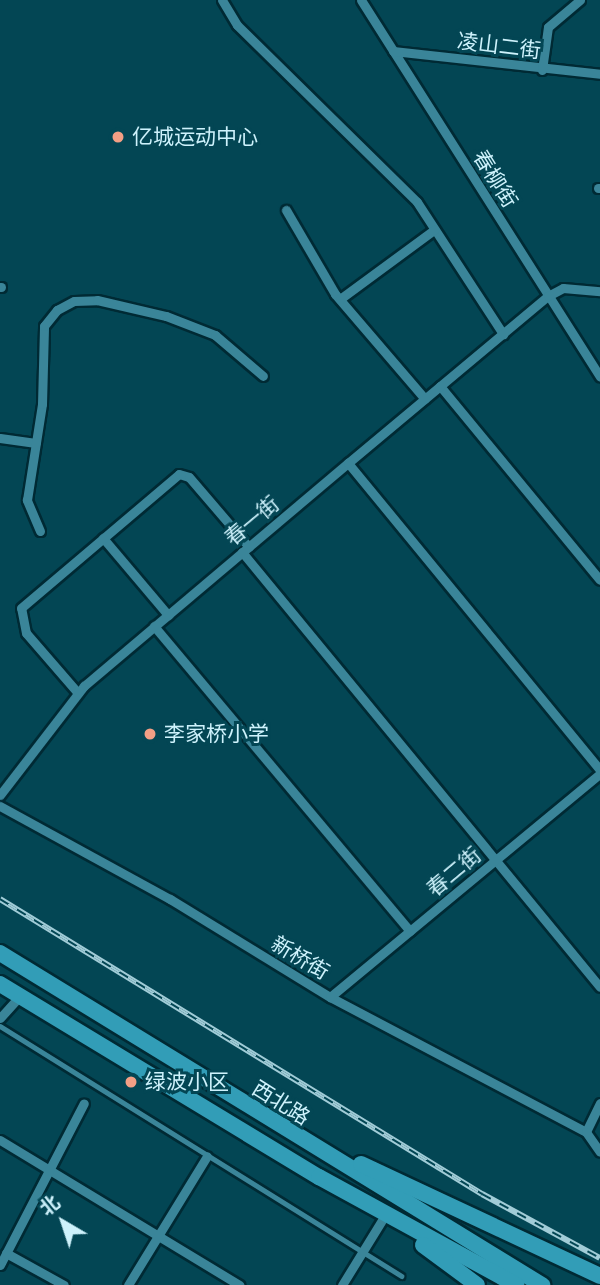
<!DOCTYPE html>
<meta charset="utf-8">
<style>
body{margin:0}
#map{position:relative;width:600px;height:1285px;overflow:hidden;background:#034654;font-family:"Fira Sans Condensed","Noto Sans SC",sans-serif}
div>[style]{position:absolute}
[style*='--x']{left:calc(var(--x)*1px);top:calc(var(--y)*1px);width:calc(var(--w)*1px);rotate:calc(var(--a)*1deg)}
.roads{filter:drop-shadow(2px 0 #002a34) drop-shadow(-2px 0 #002a34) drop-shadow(0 2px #002a34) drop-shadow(0 -2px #002a34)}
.lane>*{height:4.5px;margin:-2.25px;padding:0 2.25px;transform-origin:2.25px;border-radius:2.25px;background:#3a8599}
.street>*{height:9px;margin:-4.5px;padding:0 4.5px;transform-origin:4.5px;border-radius:4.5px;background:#3a8599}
.highway>*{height:16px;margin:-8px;padding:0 8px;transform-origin:8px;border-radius:8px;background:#329db7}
.rail>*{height:6px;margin-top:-3px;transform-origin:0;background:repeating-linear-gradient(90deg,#034654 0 10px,#a1ccd7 0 20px);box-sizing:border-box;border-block:2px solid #a1ccd7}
.dots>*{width:19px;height:19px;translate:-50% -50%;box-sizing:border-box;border:4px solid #034654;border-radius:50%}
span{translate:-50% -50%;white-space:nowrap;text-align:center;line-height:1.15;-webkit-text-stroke:6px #034654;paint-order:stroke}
.street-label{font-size:21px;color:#cef2fc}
.poi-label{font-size:21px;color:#cef2fc}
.left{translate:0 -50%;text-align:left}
.north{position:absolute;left:28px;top:1187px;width:70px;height:70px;-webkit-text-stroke:5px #034654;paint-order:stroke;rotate:321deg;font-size:19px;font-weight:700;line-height:28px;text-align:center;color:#cef2fc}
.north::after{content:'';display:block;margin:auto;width:24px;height:32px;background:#cef2fc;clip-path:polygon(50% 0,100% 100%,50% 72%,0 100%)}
</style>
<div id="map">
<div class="roads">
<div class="lane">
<div style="--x:0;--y:1026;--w:473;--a:31.9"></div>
</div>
<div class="street">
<div style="--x:222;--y:0;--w:29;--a:59"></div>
<div style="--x:237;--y:25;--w:252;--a:44.5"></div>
<div style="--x:417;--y:202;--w:158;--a:56.9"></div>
<div style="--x:361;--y:0;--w:446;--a:57.6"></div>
<div style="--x:393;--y:51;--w:208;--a:6.3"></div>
<div style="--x:542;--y:70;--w:43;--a:-82.1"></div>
<div style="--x:548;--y:27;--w:42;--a:-40.2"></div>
<div style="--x:598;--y:188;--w:2;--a:0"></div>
<div style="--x:286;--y:210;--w:97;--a:59.7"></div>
<div style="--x:335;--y:294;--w:138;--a:49.4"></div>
<div style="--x:0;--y:287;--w:1;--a:0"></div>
<div style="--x:340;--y:299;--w:117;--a:-36.3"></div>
<div style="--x:440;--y:386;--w:251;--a:50.5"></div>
<div style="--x:0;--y:438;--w:36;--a:8"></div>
<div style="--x:348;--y:463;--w:397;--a:50.6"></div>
<div style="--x:40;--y:531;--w:34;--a:-113"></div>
<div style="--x:27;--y:500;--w:97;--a:-81.1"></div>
<div style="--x:42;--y:404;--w:78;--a:-88.5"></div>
<div style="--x:44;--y:326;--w:21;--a:-51"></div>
<div style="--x:57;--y:310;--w:19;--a:-28"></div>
<div style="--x:74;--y:301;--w:23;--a:-2"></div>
<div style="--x:97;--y:300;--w:71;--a:13.1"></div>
<div style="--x:166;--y:316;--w:53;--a:21.2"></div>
<div style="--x:215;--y:335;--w:63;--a:40.5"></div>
<div style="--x:103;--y:538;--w:101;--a:49.8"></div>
<div style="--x:242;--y:552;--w:563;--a:50.55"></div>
<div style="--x:154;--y:626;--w:398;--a:50"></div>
<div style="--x:78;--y:693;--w:79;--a:-130.9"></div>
<div style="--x:26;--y:633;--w:25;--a:-101"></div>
<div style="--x:21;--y:608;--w:207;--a:-40.3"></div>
<div style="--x:179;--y:474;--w:10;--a:17"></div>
<div style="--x:189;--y:477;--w:92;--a:49.4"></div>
<div style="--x:0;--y:795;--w:138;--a:-52.4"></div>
<div style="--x:84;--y:686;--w:346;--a:-40.2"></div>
<div style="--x:348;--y:463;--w:261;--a:-39.9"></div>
<div style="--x:548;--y:296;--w:17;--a:-28"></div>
<div style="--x:563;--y:288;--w:37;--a:5"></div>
<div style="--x:0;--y:806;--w:194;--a:28.7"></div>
<div style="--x:170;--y:899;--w:188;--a:31.5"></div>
<div style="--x:330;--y:997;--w:289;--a:27.8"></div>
<div style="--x:330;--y:997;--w:350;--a:-39.6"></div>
<div style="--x:0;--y:1018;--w:30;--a:-48"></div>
<div style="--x:600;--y:1103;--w:32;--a:116"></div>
<div style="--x:586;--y:1132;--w:24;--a:55"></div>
<div style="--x:0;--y:1140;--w:280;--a:31.2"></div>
<div style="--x:6;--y:1253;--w:66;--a:28.9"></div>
<div style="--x:0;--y:1265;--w:182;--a:-62.6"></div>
<div style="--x:128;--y:1285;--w:151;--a:-58.5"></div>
<div style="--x:342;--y:1285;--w:76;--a:-58.4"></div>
</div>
<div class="highway">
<div style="--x:0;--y:953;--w:636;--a:31.49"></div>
<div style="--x:0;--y:984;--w:373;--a:31.2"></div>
<div style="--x:319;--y:1177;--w:225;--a:28.7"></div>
<div style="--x:361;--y:1164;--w:264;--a:25.1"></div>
<div style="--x:423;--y:1245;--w:67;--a:36.5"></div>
</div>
</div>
<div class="rail">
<div style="--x:0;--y:899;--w:565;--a:31.47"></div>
<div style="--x:482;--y:1194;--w:134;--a:28.5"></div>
</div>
<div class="dots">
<div style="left:118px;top:137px;background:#f39f85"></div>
<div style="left:150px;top:734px;background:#f39f85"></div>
<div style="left:131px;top:1082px;background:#f39f85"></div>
</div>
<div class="street-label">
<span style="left:499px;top:46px;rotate:7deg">凌山二街</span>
<span style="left:495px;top:179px;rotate:58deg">春柳街</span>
<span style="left:252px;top:521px;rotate:-40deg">春一街</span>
<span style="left:454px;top:872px;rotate:-40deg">春二街</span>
<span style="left:300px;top:958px;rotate:31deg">新桥街</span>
<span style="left:281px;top:1103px;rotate:32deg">西北路</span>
</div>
<div class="poi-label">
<span class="left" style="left:132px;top:137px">亿城运动中心</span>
<span class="left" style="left:164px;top:734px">李家桥小学</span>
<span class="left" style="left:145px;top:1082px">绿波小区</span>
</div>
<div class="north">北</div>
</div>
